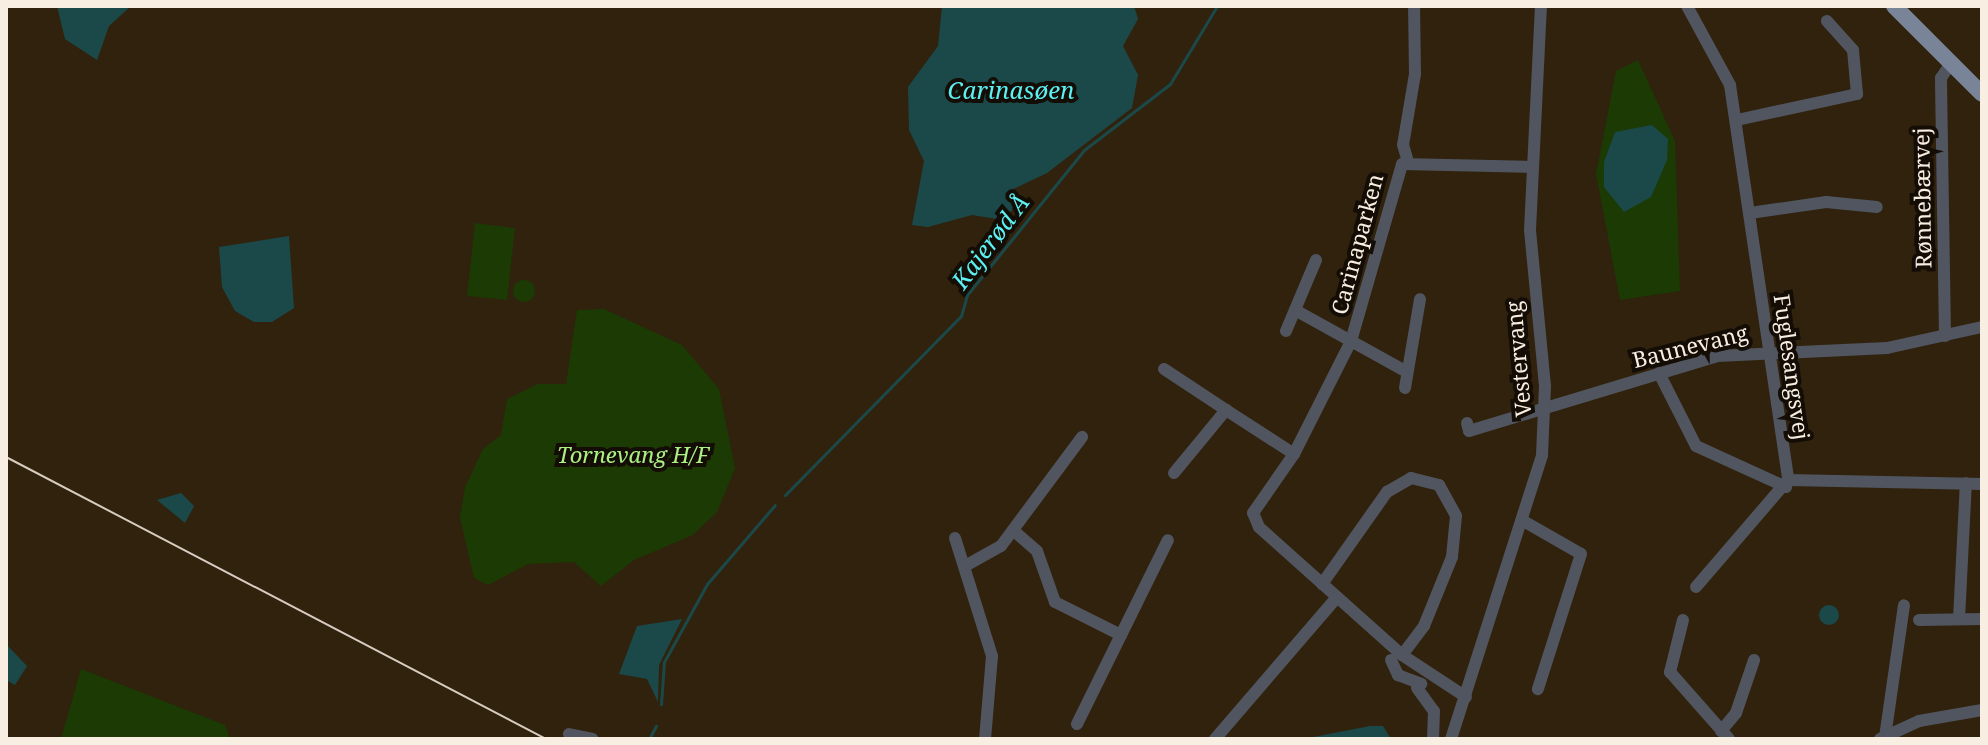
<!DOCTYPE html>
<meta charset="utf-8">
<style>
body{margin:0}
#map{position:relative;width:1988px;height:745px;overflow:hidden;background:#30220d;font-family:"Noto Serif",serif}
div>[style]{position:absolute}
[style*='--x']{left:calc(var(--x)*1px);top:calc(var(--y)*1px);width:calc(var(--w)*1px);rotate:calc(var(--a)*1deg)}
.green>*{inset:0;background:#1c3a03}
.round{border-radius:50%}
.water>*{inset:0;background:#1b494a}
.stream>*{height:3px;margin:-1.5px;padding:0 1.5px;transform-origin:1.5px;border-radius:1.5px;background:#1b494a}
.minor>*{height:12px;margin:-6px;padding:0 6px;transform-origin:6px;border-radius:6px;background:#50555f}
.major>*{height:16px;margin:-8px;padding:0 8px;transform-origin:8px;border-radius:8px;background:#798499}
.tram>*{height:2px;margin:-1px;padding:0 1px;transform-origin:1px;border-radius:1px;background:#d7ccbf}
span{translate:-50% -50%;white-space:nowrap;text-align:center;line-height:1.15;-webkit-text-stroke:8px #130d05;paint-order:stroke}
.street-label{font-size:22px;color:#f8eee2}
.park-label{font-size:22px;color:#acf084;font-style:italic}
.water-label{font-size:24px;color:#5cf0f3;font-style:italic}
.frame{position:absolute;inset:0;border:8px solid #f8eee2;pointer-events:none}
</style>
<div id="map">
<div class="green">
<div style="clip-path:polygon(1638px 60px,1675px 141px,1680px 291px,1620px 300px,1596px 174px,1616px 71px)"></div>
<div style="clip-path:polygon(475px 223px,515px 228px,507px 300px,467px 296px)"></div>
<div class="round" style="left:513px;top:280px;width:22px;height:22px"></div>
<div style="clip-path:polygon(604px 309px,682px 345px,719px 389px,735px 468px,717px 512px,693px 535px,634px 560px,601px 586px,574px 562px,528px 564px,488px 585px,474px 578px,460px 518px,465px 487px,483px 449px,501px 435px,507px 399px,538px 384px,566px 384px,577px 310px)"></div>
<div style="clip-path:polygon(81px 669px,225px 725px,230px 739px,61px 739px)"></div>
</div>
<div class="water">
<div style="clip-path:polygon(57px 6px,131px 6px,109px 26px,97px 60px,65px 39px)"></div>
<div style="clip-path:polygon(942px 6px,1134px 6px,1138px 19px,1123px 46px,1138px 75px,1132px 108px,1047px 173px,1005px 193px,1015px 209px,997px 219px,972px 215px,928px 227px,912px 225px,924px 161px,909px 130px,908px 87px,938px 46px)"></div>
<div style="clip-path:polygon(1652px 125px,1668px 139px,1667px 160px,1651px 197px,1624px 212px,1604px 187px,1604px 162px,1615px 132px)"></div>
<div style="clip-path:polygon(289px 236px,294px 308px,272px 322px,254px 322px,235px 311px,222px 287px,219px 247px)"></div>
<div style="clip-path:polygon(181px 493px,194px 506px,185px 523px,157px 500px)"></div>
<div class="round" style="left:1819px;top:605px;width:20px;height:20px"></div>
<div style="clip-path:polygon(682px 619px,659px 665px,658px 702px,647px 679px,619px 674px,637px 626px)"></div>
<div style="clip-path:polygon(6px 644px,27px 666px,15px 685px,6px 680px)"></div>
<div style="clip-path:polygon(1370px 726px,1383px 726px,1391px 739px,1303px 739px)"></div>
</div>
<div class="stream">
<div style="--x:785;--y:495;--w:251;--a:-45.5"></div>
<div style="--x:961;--y:316;--w:22;--a:-74"></div>
<div style="--x:967;--y:295;--w:186;--a:-51.1"></div>
<div style="--x:1084;--y:150;--w:108;--a:-37.5"></div>
<div style="--x:1170;--y:84;--w:91;--a:-58.9"></div>
<div style="--x:661;--y:704;--w:42;--a:-85.9"></div>
<div style="--x:664;--y:662;--w:89;--a:-61.1"></div>
<div style="--x:707;--y:584;--w:104;--a:-49.3"></div>
<div style="--x:649;--y:739;--w:15;--a:-62"></div>
</div>
<div class="minor">
<div style="--x:1687;--y:6;--w:90;--a:61.4"></div>
<div style="--x:1730;--y:85;--w:399;--a:81.6"></div>
<div style="--x:1788;--y:480;--w:141;--a:130.7"></div>
<div style="--x:1737;--y:120;--w:123;--a:-12.2"></div>
<div style="--x:1857;--y:94;--w:44;--a:-95.2"></div>
<div style="--x:1853;--y:50;--w:39;--a:-132"></div>
<div style="--x:1408;--y:162;--w:18;--a:-106"></div>
<div style="--x:1403;--y:145;--w:72;--a:-80.4"></div>
<div style="--x:1415;--y:74;--w:68;--a:-90.8"></div>
<div style="--x:1750;--y:213;--w:77;--a:-8.2"></div>
<div style="--x:1826;--y:202;--w:51;--a:5.6"></div>
<div style="--x:1295;--y:310;--w:128;--a:29"></div>
<div style="--x:1286;--y:331;--w:77;--a:-67.1"></div>
<div style="--x:1945;--y:336;--w:258;--a:-90.9"></div>
<div style="--x:1941;--y:78;--w:18;--a:-56"></div>
<div style="--x:1164;--y:369;--w:74;--a:33.5"></div>
<div style="--x:1659;--y:373;--w:82;--a:63.1"></div>
<div style="--x:1696;--y:446;--w:99;--a:24.5"></div>
<div style="--x:1405;--y:388;--w:90;--a:-80.4"></div>
<div style="--x:1467;--y:423;--w:8;--a:76"></div>
<div style="--x:1469;--y:431;--w:259;--a:-16.8"></div>
<div style="--x:1717;--y:356;--w:170;--a:-2.7"></div>
<div style="--x:1887;--y:348;--w:97;--a:-12.5"></div>
<div style="--x:1174;--y:473;--w:82;--a:-50.5"></div>
<div style="--x:1226;--y:410;--w:81;--a:32.9"></div>
<div style="--x:1788;--y:480;--w:194;--a:1.2"></div>
<div style="--x:1525;--y:522;--w:64;--a:29.7"></div>
<div style="--x:1581;--y:554;--w:142;--a:107.7"></div>
<div style="--x:1014;--y:531;--w:30;--a:41"></div>
<div style="--x:1037;--y:551;--w:54;--a:70.6"></div>
<div style="--x:1055;--y:602;--w:74;--a:26.6"></div>
<div style="--x:955;--y:538;--w:124;--a:72.6"></div>
<div style="--x:992;--y:656;--w:83;--a:94.8"></div>
<div style="--x:965;--y:566;--w:41;--a:-29.1"></div>
<div style="--x:1001;--y:546;--w:136;--a:-53.4"></div>
<div style="--x:1322;--y:584;--w:113;--a:-54.8"></div>
<div style="--x:1387;--y:492;--w:28;--a:-30"></div>
<div style="--x:1411;--y:478;--w:29;--a:14"></div>
<div style="--x:1439;--y:485;--w:35;--a:61"></div>
<div style="--x:1456;--y:516;--w:41;--a:95.6"></div>
<div style="--x:1452;--y:557;--w:74;--a:112.1"></div>
<div style="--x:1424;--y:626;--w:36;--a:127"></div>
<div style="--x:1959;--y:619;--w:136;--a:-87.1"></div>
<div style="--x:1683;--y:620;--w:54;--a:104"></div>
<div style="--x:1670;--y:672;--w:89;--a:48.6"></div>
<div style="--x:1919;--y:620;--w:63;--a:-0.9"></div>
<div style="--x:1391;--y:660;--w:17;--a:65"></div>
<div style="--x:1398;--y:675;--w:25;--a:21"></div>
<div style="--x:1417;--y:688;--w:29;--a:54"></div>
<div style="--x:1434;--y:711;--w:28;--a:92"></div>
<div style="--x:1466;--y:697;--w:77;--a:-146.7"></div>
<div style="--x:1402;--y:655;--w:192;--a:-138.2"></div>
<div style="--x:1259;--y:527;--w:15;--a:-113"></div>
<div style="--x:1253;--y:513;--w:72;--a:-55.2"></div>
<div style="--x:1294;--y:454;--w:127;--a:-63.2"></div>
<div style="--x:1351;--y:341;--w:184;--a:-73.9"></div>
<div style="--x:1402;--y:164;--w:131;--a:1.3"></div>
<div style="--x:1077;--y:724;--w:205;--a:-63.7"></div>
<div style="--x:1721;--y:731;--w:23;--a:-50"></div>
<div style="--x:1736;--y:713;--w:56;--a:-71.2"></div>
<div style="--x:569;--y:734;--w:24;--a:12"></div>
<div style="--x:1885;--y:737;--w:133;--a:-81.8"></div>
<div style="--x:1215;--y:739;--w:187;--a:-49.3"></div>
<div style="--x:1451;--y:739;--w:298;--a:-72.2"></div>
<div style="--x:1542;--y:455;--w:69;--a:-87.5"></div>
<div style="--x:1545;--y:386;--w:157;--a:-95.5"></div>
<div style="--x:1530;--y:230;--w:224;--a:-87.2"></div>
<div style="--x:1880;--y:739;--w:43;--a:-24.8"></div>
<div style="--x:1919;--y:721;--w:64;--a:-9.9"></div>
</div>
<div class="major">
<div style="--x:1894;--y:6;--w:124;--a:45"></div>
</div>
<div class="tram">
<div style="--x:6;--y:457;--w:609;--a:27.57"></div>
</div>
<div class="street-label">
<span style="left:1922px;top:198px;rotate:-91deg">Rønnebærvej</span>
<span style="left:1357px;top:244px;rotate:-75deg">Carinaparken</span>
<span style="left:1690px;top:346px;rotate:-14deg">Baunevang</span>
<span style="left:1518px;top:359px;rotate:-95deg">Vestervang</span>
<span style="left:1792px;top:367px;rotate:82deg">Fuglesangsvej</span>
</div>
<div class="park-label">
<span style="left:633px;top:455px">Tornevang H/F</span>
</div>
<div class="water-label">
<span style="left:1011px;top:90px">Carinasøen</span>
<span style="left:990px;top:241px;rotate:-53deg">Kajerød Å</span>
</div>
<div class="frame"></div>
</div>
